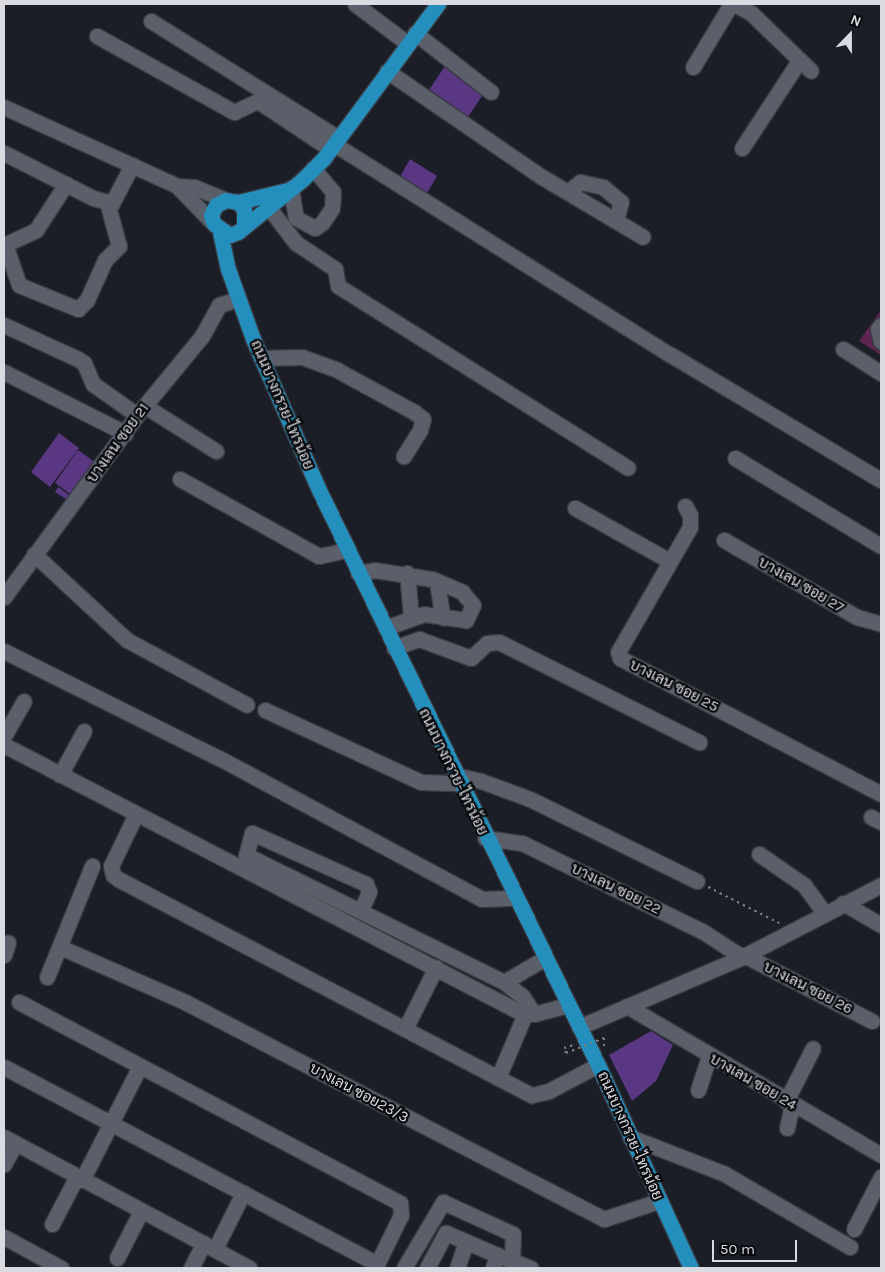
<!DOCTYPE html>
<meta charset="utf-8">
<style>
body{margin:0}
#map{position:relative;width:885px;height:1272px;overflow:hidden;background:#1b1e27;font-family:Karla,Sarabun,sans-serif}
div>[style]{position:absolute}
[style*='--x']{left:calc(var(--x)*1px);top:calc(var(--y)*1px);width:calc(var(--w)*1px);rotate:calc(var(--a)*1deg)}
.green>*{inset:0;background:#5e2553}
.building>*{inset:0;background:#5a3783}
.path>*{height:2px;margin-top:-1px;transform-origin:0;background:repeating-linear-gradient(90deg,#7b7e85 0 2.5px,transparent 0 6.5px)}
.roads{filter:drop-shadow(1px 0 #393b42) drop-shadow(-1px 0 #393b42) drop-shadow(0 1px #393b42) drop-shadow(0 -1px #393b42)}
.minor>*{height:15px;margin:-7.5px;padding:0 7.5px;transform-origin:7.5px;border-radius:7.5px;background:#5b5f69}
.major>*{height:15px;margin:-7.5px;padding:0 7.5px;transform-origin:7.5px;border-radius:7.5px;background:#248ebc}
.path-bridge>*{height:2px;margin-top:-1px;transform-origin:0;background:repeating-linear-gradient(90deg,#7b7e85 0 2.5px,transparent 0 6.5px)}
span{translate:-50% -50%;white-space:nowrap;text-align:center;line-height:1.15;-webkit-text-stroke:4.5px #07090c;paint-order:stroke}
.street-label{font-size:15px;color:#d9dbe1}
.frame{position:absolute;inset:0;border:5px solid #d9dbe1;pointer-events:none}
.north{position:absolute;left:825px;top:10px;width:50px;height:50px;-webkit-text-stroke:4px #07090c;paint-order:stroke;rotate:22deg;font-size:14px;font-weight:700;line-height:20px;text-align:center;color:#d9dbe1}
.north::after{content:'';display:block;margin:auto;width:18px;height:22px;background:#d9dbe1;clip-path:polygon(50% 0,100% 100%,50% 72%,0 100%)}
.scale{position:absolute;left:712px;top:1240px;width:85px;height:22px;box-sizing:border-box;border:2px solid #d9dbe1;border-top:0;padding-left:6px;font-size:15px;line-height:18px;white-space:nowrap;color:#d9dbe1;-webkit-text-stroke:4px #07090c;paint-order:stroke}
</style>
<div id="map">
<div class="green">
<div style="clip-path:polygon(881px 310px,881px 355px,859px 341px)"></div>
</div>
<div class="building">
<div style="clip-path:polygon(445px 66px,484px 93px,468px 117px,429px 90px)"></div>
<div style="clip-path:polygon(410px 159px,437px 176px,427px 193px,400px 177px)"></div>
<div style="clip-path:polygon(59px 433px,79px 448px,50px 487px,31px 472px)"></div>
<div style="clip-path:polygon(78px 450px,96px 463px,73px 496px,55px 483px)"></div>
<div style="clip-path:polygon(58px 487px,72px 497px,69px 501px,55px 492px)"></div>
<div style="clip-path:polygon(651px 1031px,673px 1045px,656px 1081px,632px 1101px,609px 1055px)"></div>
</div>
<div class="path">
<div style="--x:708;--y:887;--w:80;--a:26.9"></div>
<div style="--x:604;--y:1038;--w:8;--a:90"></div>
<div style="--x:566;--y:1053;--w:5;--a:-112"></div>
<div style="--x:564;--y:1048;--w:9;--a:-18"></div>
</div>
<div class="roads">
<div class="minor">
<div style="--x:355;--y:4;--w:65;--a:36.9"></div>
<div style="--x:734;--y:4;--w:19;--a:28"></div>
<div style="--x:751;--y:13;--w:83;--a:44"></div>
<div style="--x:151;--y:21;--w:221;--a:32"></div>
<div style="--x:415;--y:33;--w:96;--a:37.8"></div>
<div style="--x:97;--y:36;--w:157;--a:29"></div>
<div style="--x:234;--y:112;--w:26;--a:-25"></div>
<div style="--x:258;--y:101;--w:87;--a:33.7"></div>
<div style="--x:693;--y:67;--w:74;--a:-58.9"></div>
<div style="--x:387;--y:71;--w:188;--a:34.4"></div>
<div style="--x:542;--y:177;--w:117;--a:30.7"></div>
<div style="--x:4;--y:107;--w:190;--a:24.5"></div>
<div style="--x:177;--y:186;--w:17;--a:3"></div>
<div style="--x:194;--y:187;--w:35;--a:22"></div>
<div style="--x:334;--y:144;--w:398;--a:32.1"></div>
<div style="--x:671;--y:355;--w:244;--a:30.8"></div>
<div style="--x:742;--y:148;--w:104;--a:-56.8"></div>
<div style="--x:4;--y:153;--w:100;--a:26.8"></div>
<div style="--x:93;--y:198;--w:20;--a:15"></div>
<div style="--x:112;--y:203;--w:43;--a:-62.2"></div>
<div style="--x:177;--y:186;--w:53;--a:45.8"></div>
<div style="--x:291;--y:188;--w:30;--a:81"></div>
<div style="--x:296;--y:218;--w:21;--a:28"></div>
<div style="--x:315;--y:228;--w:9;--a:-36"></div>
<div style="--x:322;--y:223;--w:18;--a:-56"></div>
<div style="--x:332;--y:208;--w:16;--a:-86"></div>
<div style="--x:333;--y:192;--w:31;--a:-130"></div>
<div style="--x:568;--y:192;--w:16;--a:-40"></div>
<div style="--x:580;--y:182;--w:24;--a:12"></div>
<div style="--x:603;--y:187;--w:23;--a:40"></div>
<div style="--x:621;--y:202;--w:19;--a:106"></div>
<div style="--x:269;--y:208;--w:44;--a:52.4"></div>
<div style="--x:296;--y:243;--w:47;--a:33.7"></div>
<div style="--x:335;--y:269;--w:17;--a:80"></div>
<div style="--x:338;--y:286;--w:342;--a:32.1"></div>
<div style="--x:5;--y:244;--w:43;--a:71.1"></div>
<div style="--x:19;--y:285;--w:64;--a:22.1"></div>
<div style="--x:78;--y:309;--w:13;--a:-45"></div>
<div style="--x:87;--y:300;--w:44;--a:-65.8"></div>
<div style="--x:105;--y:260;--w:20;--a:-45"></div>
<div style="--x:119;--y:246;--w:46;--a:-105.3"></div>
<div style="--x:4;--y:245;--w:35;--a:-25"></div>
<div style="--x:36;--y:230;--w:55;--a:-56.9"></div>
<div style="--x:4;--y:325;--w:81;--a:24.7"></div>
<div style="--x:78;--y:359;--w:7;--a:34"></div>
<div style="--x:84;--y:363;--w:23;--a:67"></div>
<div style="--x:93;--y:384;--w:54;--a:35.2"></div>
<div style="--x:881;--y:325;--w:5;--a:127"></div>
<div style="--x:878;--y:329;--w:13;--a:77"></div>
<div style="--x:843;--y:349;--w:45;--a:32.3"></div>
<div style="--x:261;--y:358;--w:41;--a:-1.4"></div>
<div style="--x:302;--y:357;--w:37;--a:20"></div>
<div style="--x:337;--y:370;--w:88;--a:28.6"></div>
<div style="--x:414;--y:412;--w:11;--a:38"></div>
<div style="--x:423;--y:419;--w:11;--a:105"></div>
<div style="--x:420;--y:430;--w:31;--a:122"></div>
<div style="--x:4;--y:372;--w:136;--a:26.8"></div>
<div style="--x:145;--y:406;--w:84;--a:32.4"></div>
<div style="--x:735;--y:458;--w:170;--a:31.1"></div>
<div style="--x:180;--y:479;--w:159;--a:29"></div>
<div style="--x:319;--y:556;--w:30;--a:-12"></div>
<div style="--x:685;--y:506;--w:10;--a:61"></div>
<div style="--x:690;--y:515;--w:12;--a:90"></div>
<div style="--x:690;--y:527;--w:144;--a:119.9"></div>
<div style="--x:618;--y:652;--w:6;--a:72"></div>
<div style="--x:620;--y:658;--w:294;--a:27.5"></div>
<div style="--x:575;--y:508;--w:109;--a:29.2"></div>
<div style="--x:724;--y:540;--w:154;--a:30.1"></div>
<div style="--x:857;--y:617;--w:25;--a:16"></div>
<div style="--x:34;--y:554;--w:127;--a:42.8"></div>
<div style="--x:127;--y:640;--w:136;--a:28.4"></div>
<div style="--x:358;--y:573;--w:17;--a:-10"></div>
<div style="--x:375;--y:570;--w:58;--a:9"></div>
<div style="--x:432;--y:579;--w:33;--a:23"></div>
<div style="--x:462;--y:592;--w:17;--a:50"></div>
<div style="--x:473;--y:605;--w:17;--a:115"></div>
<div style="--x:466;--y:620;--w:42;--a:-171.9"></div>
<div style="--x:424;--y:614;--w:41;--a:160.3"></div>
<div style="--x:407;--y:573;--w:43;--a:84.7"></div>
<div style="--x:437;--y:582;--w:36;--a:81"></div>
<div style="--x:4;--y:597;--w:225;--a:-53.8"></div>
<div style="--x:137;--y:415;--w:102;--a:-50.6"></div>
<div style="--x:202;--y:336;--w:35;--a:-61"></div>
<div style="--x:219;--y:305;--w:20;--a:-18"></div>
<div style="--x:394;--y:648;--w:27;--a:-20"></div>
<div style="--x:419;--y:639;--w:55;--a:20.1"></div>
<div style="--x:471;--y:658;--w:22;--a:-43"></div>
<div style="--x:487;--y:643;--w:12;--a:-5"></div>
<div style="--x:499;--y:642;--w:224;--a:26.6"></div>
<div style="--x:4;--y:651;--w:240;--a:26.5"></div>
<div style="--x:219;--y:758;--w:298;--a:28.2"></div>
<div style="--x:482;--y:899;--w:33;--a:-2"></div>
<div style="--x:265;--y:710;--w:172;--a:24.8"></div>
<div style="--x:421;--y:782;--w:37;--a:2"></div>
<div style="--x:4;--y:736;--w:40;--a:-60.3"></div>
<div style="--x:4;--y:745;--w:577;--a:27.37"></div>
<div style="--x:516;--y:1010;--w:18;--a:13"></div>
<div style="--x:534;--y:1014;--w:35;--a:-15"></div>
<div style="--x:60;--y:775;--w:50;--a:-61.4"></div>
<div style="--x:455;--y:775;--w:27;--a:13"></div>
<div style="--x:481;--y:781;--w:52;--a:20.2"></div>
<div style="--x:530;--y:799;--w:186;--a:26.2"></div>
<div style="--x:136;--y:814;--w:58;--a:115.7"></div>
<div style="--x:111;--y:866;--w:9;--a:77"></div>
<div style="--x:113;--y:875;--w:6;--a:39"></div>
<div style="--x:118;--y:879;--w:467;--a:27.6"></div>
<div style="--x:532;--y:1095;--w:17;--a:-13"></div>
<div style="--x:549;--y:1091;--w:55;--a:-28"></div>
<div style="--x:871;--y:817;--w:11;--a:27"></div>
<div style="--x:485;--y:838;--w:37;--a:8"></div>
<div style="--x:522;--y:843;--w:200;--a:26.1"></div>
<div style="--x:702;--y:931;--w:48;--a:33"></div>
<div style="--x:759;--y:854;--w:55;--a:34.6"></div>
<div style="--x:804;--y:885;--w:34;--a:54"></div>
<div style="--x:843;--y:903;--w:44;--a:30.1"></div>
<div style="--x:361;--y:910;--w:20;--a:-66"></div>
<div style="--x:369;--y:892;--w:9;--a:-111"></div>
<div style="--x:366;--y:884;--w:125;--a:-155.9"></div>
<div style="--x:252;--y:833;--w:23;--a:105"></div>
<div style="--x:246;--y:855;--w:288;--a:26.2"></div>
<div style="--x:504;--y:982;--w:24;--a:38"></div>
<div style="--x:523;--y:997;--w:20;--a:57"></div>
<div style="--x:60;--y:947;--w:137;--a:23.7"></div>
<div style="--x:185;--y:1002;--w:472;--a:27.4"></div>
<div style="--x:604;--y:1219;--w:58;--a:-18.1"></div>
<div style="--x:4;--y:955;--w:13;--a:-72"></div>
<div style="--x:744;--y:955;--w:144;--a:27.3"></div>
<div style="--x:47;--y:977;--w:120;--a:-67.9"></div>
<div style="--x:504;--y:982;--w:48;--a:-30.3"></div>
<div style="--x:19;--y:1002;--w:431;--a:27.8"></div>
<div style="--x:400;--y:1203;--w:12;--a:85"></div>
<div style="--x:401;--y:1215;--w:59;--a:116.1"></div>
<div style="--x:627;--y:1006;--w:294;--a:30.4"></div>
<div style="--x:579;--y:1027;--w:177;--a:-23.2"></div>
<div style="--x:742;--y:957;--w:157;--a:-27.4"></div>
<div style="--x:405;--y:1029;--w:69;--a:-63.4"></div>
<div style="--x:4;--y:1067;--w:422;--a:27.8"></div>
<div style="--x:498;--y:1078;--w:69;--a:-67.1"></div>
<div style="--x:698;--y:1090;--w:36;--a:-72"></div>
<div style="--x:786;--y:1101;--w:59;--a:-63"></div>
<div style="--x:787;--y:1128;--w:25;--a:-78"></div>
<div style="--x:4;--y:1137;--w:278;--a:28.1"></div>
<div style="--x:630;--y:1137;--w:100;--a:21.2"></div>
<div style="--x:723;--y:1173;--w:147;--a:30.2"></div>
<div style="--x:4;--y:1164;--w:23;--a:-61"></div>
<div style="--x:82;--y:1180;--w:128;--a:-63"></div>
<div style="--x:52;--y:1224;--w:54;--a:-62.5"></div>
<div style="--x:854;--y:1229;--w:59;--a:-62.6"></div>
<div style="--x:4;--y:1237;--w:65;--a:28.5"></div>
<div style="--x:215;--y:1249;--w:63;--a:-63.4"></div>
<div style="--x:117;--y:1258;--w:53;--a:-62.9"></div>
<div style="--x:191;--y:1268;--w:28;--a:-63"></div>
<div style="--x:404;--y:1268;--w:77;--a:-59.4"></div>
<div style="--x:443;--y:1202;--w:77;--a:24.6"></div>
<div style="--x:513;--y:1234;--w:27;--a:92"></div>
<div style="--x:427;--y:1268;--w:40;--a:-62"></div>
<div style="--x:446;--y:1233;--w:56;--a:23.3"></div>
<div style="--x:457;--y:1268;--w:28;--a:-71"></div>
<div style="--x:493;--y:1268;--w:14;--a:-73"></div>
<div style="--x:497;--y:1255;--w:36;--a:21"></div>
</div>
<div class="major">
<div style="--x:238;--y:202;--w:51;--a:-13.5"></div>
<div style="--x:244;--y:226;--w:17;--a:-90"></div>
<div style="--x:244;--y:209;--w:9;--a:-131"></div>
<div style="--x:238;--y:202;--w:12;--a:-171"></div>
<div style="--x:226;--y:200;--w:11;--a:153"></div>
<div style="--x:216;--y:205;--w:11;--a:117"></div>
<div style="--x:211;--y:215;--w:9;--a:72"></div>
<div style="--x:214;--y:224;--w:19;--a:35"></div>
<div style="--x:230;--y:235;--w:9;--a:-21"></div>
<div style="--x:238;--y:232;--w:82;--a:-39.1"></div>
<div style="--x:302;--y:180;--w:31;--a:-45"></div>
<div style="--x:324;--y:158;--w:192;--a:-53.5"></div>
<div style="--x:220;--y:232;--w:38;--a:78"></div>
<div style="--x:228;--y:269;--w:74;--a:70.3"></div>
<div style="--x:253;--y:339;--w:167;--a:66.4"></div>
<div style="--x:320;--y:492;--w:637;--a:64.12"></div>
<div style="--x:598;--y:1065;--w:223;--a:65.4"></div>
</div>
</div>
<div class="path-bridge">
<div style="--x:566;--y:1053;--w:41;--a:-21.5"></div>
</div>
<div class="street-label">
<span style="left:282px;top:405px;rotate:67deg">ถนนบางกรวย-ไทรน้อย</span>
<span style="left:118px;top:443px;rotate:-54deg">บางเลน ซอย 21</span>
<span style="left:801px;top:585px;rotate:30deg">บางเลน ซอย 27</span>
<span style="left:674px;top:686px;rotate:27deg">บางเลน ซอย 25</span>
<span style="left:453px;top:772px;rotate:64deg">ถนนบางกรวย-ไทรน้อย</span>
<span style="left:616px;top:889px;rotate:26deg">บางเลน ซอย 22</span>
<span style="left:808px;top:988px;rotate:27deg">บางเลน ซอย 26</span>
<span style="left:753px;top:1082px;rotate:30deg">บางเลน ซอย 24</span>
<span style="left:359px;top:1093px;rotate:28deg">บางเลน ซอย23/3</span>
<span style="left:630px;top:1136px;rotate:66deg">ถนนบางกรวย-ไทรน้อย</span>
</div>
<div class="frame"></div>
<div class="north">N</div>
<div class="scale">50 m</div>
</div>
